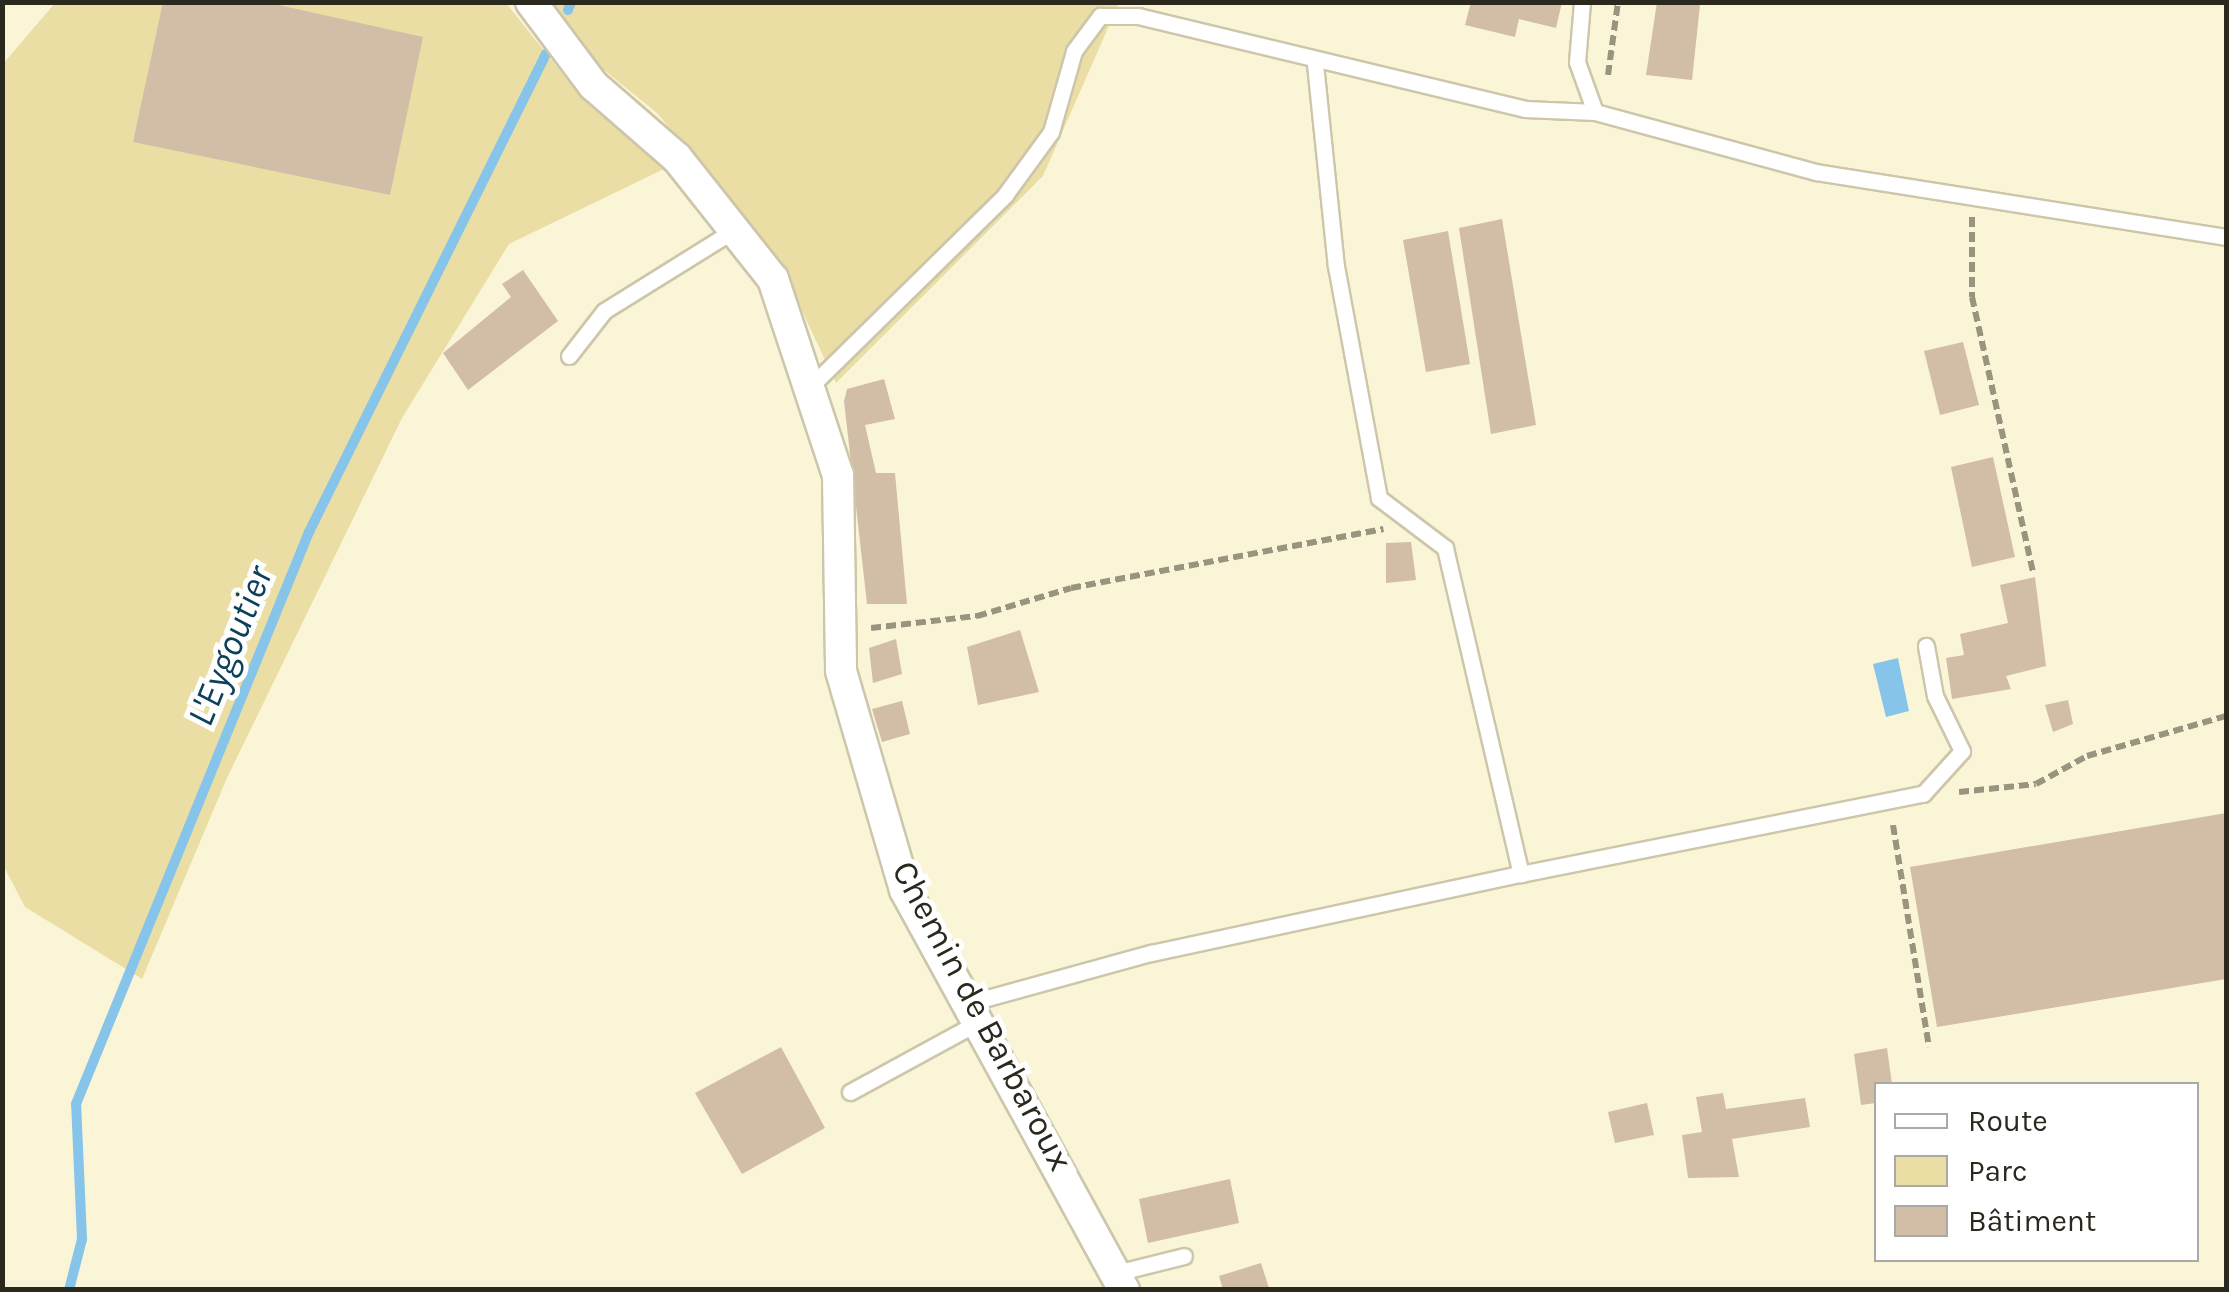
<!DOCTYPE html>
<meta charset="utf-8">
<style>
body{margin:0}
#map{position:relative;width:2229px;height:1292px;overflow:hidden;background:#fbf5d7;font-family:Karla,sans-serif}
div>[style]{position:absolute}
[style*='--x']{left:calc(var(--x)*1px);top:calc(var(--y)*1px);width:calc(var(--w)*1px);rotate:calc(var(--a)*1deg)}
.green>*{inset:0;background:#ebdea5}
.water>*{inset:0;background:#86c5e9}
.stream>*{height:10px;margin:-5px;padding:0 5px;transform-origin:5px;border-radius:5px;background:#86c5e9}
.building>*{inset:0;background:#d2bda6}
.path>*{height:6px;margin-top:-3px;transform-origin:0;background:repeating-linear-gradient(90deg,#98947f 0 10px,transparent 0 15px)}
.roads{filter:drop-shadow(2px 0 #cdc6aa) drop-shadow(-2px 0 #cdc6aa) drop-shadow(0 2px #cdc6aa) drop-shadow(0 -2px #cdc6aa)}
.service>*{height:15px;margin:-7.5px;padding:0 7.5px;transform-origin:7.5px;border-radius:7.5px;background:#fff}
.minor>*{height:30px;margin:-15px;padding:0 15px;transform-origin:15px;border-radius:15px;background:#fff}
span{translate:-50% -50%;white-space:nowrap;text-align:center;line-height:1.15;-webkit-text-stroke:10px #fff;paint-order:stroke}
.street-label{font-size:35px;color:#2b291e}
.water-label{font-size:38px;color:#0c4159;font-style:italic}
.frame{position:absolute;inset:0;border:5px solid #2b291e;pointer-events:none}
.legend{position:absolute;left:1874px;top:1082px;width:325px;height:180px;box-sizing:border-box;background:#fff;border:2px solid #aaa9a5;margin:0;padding:12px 18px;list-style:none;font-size:30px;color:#2b291e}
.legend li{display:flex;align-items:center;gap:20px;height:50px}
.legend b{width:50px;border:2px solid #aaa9a5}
</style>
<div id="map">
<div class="green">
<div style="clip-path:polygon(55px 3px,506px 3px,577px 92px,666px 168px,509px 244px,402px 418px,227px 778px,142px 979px,25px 907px,3px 865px,2px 65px)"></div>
<div style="clip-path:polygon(552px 3px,1119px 3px,1043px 176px,836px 383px,776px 256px,657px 113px,588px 57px)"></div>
</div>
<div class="water">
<div style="clip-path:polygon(1898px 658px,1909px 711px,1886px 717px,1873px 664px)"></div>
</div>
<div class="stream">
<div style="--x:568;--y:10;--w:9;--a:-69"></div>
<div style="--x:69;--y:1290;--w:53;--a:-75.7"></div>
<div style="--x:82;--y:1239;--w:135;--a:-92.5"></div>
<div style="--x:76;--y:1104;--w:618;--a:-67.84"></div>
<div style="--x:309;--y:532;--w:534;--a:-63.63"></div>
</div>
<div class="building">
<div style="clip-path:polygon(163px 2px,265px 2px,423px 37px,390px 195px,133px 142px)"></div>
<div style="clip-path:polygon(1471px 2px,1562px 2px,1556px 28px,1519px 19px,1515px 37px,1465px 25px)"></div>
<div style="clip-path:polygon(1657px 2px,1700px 5px,1692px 80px,1646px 75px)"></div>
<div style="clip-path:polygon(1502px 219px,1536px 425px,1491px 434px,1459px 228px)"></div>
<div style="clip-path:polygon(1448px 231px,1470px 364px,1426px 372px,1403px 240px)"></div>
<div style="clip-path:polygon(523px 270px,558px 321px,468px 390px,443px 353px,511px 297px,502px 284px)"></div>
<div style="clip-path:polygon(1963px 342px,1979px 405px,1940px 415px,1924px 351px)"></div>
<div style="clip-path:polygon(884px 379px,895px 419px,865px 425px,876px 473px,895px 473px,907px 604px,867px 604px,844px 401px,847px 389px)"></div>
<div style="clip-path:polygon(1993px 457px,2015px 557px,1972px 567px,1951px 467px)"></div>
<div style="clip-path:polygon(1411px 542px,1416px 580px,1386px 583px,1386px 543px)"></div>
<div style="clip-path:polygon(2035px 577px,2046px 666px,2006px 676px,2011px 689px,1952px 699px,1946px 658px,1964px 655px,1960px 634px,2008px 623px,2000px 585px)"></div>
<div style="clip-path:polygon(1020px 630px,1039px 692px,978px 705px,967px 647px)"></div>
<div style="clip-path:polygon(896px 639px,902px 674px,873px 683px,869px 648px)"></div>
<div style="clip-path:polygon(2068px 700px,2073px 724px,2053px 732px,2045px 705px)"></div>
<div style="clip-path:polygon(902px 701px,910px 734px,882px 742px,872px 709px)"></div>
<div style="clip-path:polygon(2226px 813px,2226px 979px,1937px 1027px,1910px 867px)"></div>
<div style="clip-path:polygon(781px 1047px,825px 1128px,742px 1174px,695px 1093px)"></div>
<div style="clip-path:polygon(1887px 1048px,1892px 1084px,1876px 1084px,1876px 1103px,1861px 1105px,1854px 1054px)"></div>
<div style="clip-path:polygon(1723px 1093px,1726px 1109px,1805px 1098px,1810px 1127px,1732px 1139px,1739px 1177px,1688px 1178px,1682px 1135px,1702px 1132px,1696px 1097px)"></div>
<div style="clip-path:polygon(1647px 1103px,1654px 1135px,1615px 1143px,1608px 1112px)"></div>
<div style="clip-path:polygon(1230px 1179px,1239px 1223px,1148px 1243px,1139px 1199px)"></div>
<div style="clip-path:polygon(1261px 1263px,1269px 1288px,1223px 1290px,1219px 1276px)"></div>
</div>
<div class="path">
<div style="--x:1608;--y:75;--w:74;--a:-82.2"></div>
<div style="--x:1972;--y:217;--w:80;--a:90"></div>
<div style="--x:1972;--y:297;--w:283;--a:77.5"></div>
<div style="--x:871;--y:628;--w:107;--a:-6.5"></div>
<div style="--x:977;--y:616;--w:98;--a:-16.6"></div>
<div style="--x:1071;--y:588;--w:318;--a:-10.7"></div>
<div style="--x:1959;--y:792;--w:77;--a:-5.9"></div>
<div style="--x:2036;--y:784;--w:58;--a:-28.8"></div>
<div style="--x:2087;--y:756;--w:145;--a:-16.1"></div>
<div style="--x:1893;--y:825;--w:225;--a:80.8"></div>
</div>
<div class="roads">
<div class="service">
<div style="--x:1315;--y:64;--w:203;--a:84.1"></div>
<div style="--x:1336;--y:266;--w:236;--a:79.5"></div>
<div style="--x:1379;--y:498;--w:83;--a:37.1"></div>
<div style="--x:1445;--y:548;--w:335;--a:76.9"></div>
<div style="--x:1521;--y:874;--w:410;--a:-11.3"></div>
<div style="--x:1923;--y:794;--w:58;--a:-47.8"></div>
<div style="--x:1962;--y:751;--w:61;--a:-116.1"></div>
<div style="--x:1935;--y:696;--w:51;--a:-100.2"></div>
<div style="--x:1595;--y:112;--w:229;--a:15.2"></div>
<div style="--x:1816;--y:172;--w:415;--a:9"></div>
<div style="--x:569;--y:356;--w:57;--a:-52.1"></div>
<div style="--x:604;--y:311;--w:153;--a:-31.9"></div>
<div style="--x:814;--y:383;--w:268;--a:-44.5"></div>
<div style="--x:1005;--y:195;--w:78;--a:-53.9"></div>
<div style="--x:1051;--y:132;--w:84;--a:-74.1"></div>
<div style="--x:1074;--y:51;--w:44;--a:-53.4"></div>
<div style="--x:1100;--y:16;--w:38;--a:0"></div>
<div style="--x:1138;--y:16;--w:398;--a:13.5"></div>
<div style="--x:1525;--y:109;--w:70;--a:2.5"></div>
<div style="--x:1595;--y:112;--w:53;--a:-109.8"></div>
<div style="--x:1577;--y:62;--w:60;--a:-85.2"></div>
<div style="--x:969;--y:1003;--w:189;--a:-15.4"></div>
<div style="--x:1151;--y:953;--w:378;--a:-12.1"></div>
<div style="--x:850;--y:1092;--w:148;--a:-28.6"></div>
<div style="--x:1116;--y:1273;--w:70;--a:-14"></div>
</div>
<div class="minor">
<div style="--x:531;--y:2;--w:104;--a:53.2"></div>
<div style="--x:593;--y:85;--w:111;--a:41"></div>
<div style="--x:677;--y:158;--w:154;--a:51.6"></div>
<div style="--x:773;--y:279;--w:206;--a:71.7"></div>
<div style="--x:838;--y:475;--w:196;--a:89.1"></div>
<div style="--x:841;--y:671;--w:228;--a:73.7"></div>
<div style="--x:905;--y:890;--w:456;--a:61.3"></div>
</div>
</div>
<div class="street-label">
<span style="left:982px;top:1016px;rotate:62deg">Chemin de Barbaroux</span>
</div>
<div class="water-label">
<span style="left:230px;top:646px;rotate:-68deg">L'Eygoutier</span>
</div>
<div class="frame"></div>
<ul class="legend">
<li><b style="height:12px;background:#fff"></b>Route</li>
<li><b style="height:28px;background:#ebdea5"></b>Parc</li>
<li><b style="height:28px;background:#d2bda6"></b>Bâtiment</li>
</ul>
</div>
